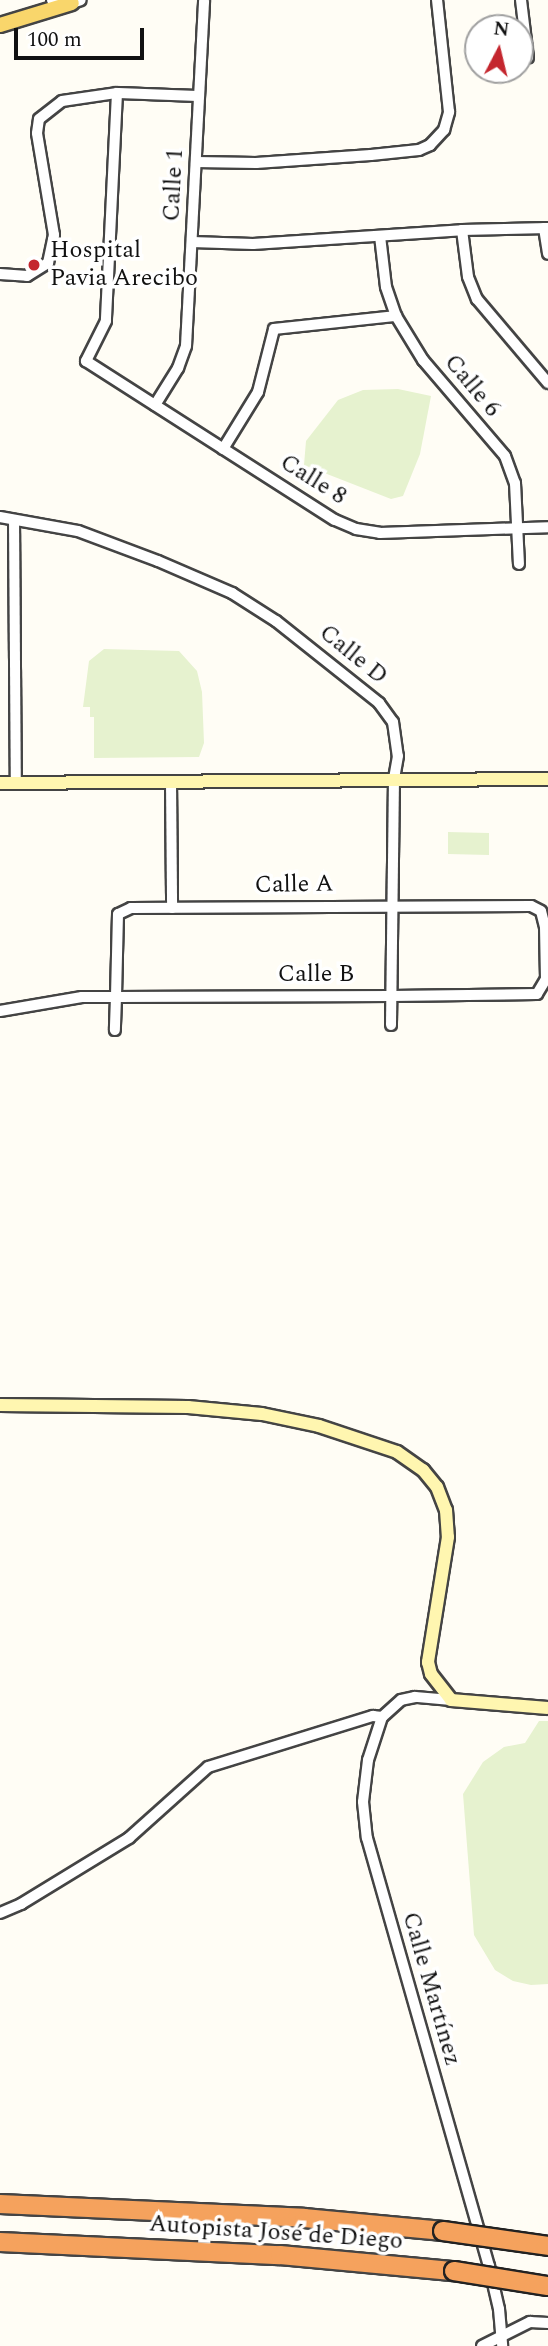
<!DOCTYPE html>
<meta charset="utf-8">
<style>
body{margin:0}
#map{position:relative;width:548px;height:2346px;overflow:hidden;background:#fffdf5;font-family:Spectral,serif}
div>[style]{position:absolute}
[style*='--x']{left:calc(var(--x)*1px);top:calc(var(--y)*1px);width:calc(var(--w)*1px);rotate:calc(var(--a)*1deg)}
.pitch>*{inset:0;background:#e6f2cf}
.roads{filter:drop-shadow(2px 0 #444) drop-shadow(-2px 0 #444) drop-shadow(0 2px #444) drop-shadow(0 -2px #444)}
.street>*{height:10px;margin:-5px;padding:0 5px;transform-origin:5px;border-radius:5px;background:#fff}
.secondary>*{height:12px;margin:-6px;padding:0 6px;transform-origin:6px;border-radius:6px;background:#fff6b0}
.primary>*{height:14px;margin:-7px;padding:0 7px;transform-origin:7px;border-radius:7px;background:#f9d66b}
.highway>*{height:18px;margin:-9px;padding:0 9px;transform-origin:9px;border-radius:9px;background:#f5a25d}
.bridges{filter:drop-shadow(2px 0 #222) drop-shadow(-2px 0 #222) drop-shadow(0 2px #222) drop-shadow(0 -2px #222)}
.highway-bridge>*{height:18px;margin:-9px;padding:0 9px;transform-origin:9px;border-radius:9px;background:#f5a25d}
.dots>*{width:19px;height:19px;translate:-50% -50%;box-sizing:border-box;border:4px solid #fff;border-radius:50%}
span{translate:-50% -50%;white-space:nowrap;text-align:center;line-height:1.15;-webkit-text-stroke:7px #fff;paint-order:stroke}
.street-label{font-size:24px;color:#111}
.poi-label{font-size:24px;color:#111}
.left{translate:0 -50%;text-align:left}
.north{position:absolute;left:464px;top:14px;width:70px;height:70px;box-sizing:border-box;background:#fff;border:2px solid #a0a0a0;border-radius:50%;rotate:7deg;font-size:19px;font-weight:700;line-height:28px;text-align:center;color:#111}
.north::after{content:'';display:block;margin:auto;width:24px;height:32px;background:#c4262e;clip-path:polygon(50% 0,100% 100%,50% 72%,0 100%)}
.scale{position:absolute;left:14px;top:28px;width:130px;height:32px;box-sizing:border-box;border:4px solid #111;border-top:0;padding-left:9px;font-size:21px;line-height:24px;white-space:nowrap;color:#111;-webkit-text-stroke:5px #fff;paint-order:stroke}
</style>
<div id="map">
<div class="pitch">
<div style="clip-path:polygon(398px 389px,431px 396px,420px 454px,403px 496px,391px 499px,304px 465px,306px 441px,338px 400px,363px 390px)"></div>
<div style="clip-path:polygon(104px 649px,179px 651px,197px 671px,202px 692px,204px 743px,199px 757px,94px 758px,94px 717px,90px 717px,90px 707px,83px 707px,89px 661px)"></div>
<div style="clip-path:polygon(448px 832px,489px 833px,489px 855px,448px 854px)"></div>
<div style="clip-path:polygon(539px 1721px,548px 1721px,548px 1984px,531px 1985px,513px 1981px,495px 1970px,474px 1935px,463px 1794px,483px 1762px,504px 1747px,525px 1743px)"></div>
</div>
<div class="roads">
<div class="street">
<div style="--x:52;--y:0;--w:20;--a:9"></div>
<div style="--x:72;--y:3;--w:9;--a:-18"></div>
<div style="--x:521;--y:0;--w:58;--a:83.1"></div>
<div style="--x:117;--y:93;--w:228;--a:92.8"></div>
<div style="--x:106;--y:321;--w:45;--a:116.6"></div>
<div style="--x:86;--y:361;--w:295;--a:32.6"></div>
<div style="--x:335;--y:520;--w:23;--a:23"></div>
<div style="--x:356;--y:529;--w:24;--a:9"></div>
<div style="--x:380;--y:533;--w:168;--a:-2"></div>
<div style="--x:196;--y:162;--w:60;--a:1"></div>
<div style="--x:256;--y:163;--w:115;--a:-4"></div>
<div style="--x:371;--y:155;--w:48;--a:-5.9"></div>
<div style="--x:419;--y:150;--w:12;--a:-24"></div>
<div style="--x:430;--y:145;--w:21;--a:-47"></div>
<div style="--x:444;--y:130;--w:19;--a:-74"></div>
<div style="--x:449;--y:112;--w:113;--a:-96.1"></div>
<div style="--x:544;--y:228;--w:26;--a:81"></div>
<div style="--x:462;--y:230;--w:47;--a:82.7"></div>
<div style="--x:468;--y:277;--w:24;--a:68"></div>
<div style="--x:477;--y:299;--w:110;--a:49.8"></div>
<div style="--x:380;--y:236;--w:51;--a:83.3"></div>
<div style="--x:386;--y:287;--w:31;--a:71"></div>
<div style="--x:396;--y:316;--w:52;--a:58.5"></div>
<div style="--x:423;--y:360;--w:126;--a:49.5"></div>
<div style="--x:505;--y:456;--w:29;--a:70"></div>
<div style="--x:515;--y:483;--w:81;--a:87.2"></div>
<div style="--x:192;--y:242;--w:61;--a:1.9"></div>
<div style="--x:253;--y:244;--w:209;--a:-3.8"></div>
<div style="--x:462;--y:230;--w:86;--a:-1.3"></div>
<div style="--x:0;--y:274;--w:27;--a:4"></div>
<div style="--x:27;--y:276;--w:25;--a:-32"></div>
<div style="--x:48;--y:263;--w:29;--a:-78"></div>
<div style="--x:54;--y:235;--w:103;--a:-99.5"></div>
<div style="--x:37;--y:133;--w:14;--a:-82"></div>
<div style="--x:39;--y:119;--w:29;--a:-38"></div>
<div style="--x:62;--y:101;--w:56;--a:-8.3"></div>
<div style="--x:117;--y:93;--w:82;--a:2.1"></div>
<div style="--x:155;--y:405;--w:44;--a:-58.1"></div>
<div style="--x:178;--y:368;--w:23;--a:-70"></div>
<div style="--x:186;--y:346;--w:346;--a:-87"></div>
<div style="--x:223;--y:449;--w:67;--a:-58.4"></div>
<div style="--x:258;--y:392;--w:65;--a:-75.7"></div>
<div style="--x:274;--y:329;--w:123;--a:-6.1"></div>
<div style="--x:0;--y:517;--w:79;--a:10.2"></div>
<div style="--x:78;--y:531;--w:85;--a:20.6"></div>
<div style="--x:158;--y:561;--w:81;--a:23.4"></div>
<div style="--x:232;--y:593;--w:52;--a:32.5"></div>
<div style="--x:276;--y:621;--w:132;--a:38.5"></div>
<div style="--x:379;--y:703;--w:24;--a:54"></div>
<div style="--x:393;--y:722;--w:34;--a:82"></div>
<div style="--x:398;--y:756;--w:23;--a:100"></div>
<div style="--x:394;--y:779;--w:246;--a:90.7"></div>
<div style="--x:14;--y:520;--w:263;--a:89.6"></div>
<div style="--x:171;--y:781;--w:127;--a:89.5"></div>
<div style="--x:0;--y:1011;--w:83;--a:-9.7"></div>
<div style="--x:82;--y:997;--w:34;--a:0"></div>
<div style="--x:116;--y:997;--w:276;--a:-0.2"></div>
<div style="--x:392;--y:996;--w:145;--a:-0.8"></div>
<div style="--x:537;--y:994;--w:17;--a:-59"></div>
<div style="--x:546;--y:979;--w:52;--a:-91.1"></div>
<div style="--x:545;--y:927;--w:16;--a:-104"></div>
<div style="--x:541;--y:911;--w:11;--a:-153"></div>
<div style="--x:531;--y:906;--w:400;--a:179.7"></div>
<div style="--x:131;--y:908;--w:14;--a:155"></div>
<div style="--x:118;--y:914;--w:83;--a:91.4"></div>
<div style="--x:116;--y:997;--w:33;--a:92"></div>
<div style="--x:451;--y:1700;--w:36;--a:-175"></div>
<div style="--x:415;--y:1697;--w:14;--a:168"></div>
<div style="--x:401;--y:1700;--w:25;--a:138"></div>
<div style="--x:382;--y:1717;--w:45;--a:108"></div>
<div style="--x:368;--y:1760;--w:42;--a:96.8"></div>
<div style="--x:363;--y:1802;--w:36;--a:84"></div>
<div style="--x:367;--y:1838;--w:445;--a:74.1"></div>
<div style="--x:489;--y:2266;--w:44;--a:76.9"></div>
<div style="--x:499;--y:2309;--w:37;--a:85"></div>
<div style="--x:0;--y:1913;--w:23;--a:-23"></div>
<div style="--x:21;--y:1904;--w:127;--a:-31.4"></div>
<div style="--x:129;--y:1838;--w:106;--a:-41.9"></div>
<div style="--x:208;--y:1767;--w:173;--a:-17.2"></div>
<div style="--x:373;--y:1716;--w:9;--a:6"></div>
<div style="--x:482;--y:2346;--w:54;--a:-26.6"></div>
<div style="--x:530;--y:2322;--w:18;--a:3"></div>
</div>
<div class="secondary">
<div style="--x:0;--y:783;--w:548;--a:-0.42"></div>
<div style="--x:0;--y:1405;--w:188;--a:0.6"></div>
<div style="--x:188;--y:1407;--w:74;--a:5.4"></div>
<div style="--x:262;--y:1414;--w:58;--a:11.9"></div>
<div style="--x:319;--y:1426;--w:82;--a:18.4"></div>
<div style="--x:397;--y:1452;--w:32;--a:35"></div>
<div style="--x:423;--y:1470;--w:22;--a:51"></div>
<div style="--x:437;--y:1487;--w:25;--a:69"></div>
<div style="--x:446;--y:1510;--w:27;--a:86"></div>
<div style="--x:448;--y:1537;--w:127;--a:99.1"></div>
<div style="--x:428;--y:1662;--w:12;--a:76"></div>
<div style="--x:431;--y:1674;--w:33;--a:52"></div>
<div style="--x:451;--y:1700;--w:97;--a:4.7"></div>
</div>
<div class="primary">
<div style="--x:0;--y:25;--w:75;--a:-17"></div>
</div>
<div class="highway">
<div style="--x:0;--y:2204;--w:304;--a:2.6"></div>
<div style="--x:304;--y:2218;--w:140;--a:5.3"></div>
<div style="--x:0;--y:2242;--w:280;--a:2.7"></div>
<div style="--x:280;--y:2255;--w:175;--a:5.3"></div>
</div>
</div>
<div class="bridges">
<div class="highway-bridge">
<div style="--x:443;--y:2231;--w:106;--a:8.1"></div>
<div style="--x:454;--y:2271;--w:95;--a:9.1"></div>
</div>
</div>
<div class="dots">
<div style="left:34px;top:265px;background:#c4262e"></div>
</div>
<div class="street-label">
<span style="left:174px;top:185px;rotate:-87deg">Calle 1</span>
<span style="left:472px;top:386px;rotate:50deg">Calle 6</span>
<span style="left:313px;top:480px;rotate:32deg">Calle 8</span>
<span style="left:353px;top:655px;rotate:39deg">Calle D</span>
<span style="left:294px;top:885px;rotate:-1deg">Calle A</span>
<span style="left:316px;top:975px">Calle B</span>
<span style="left:431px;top:1989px;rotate:74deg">Calle Martínez</span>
<span style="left:276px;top:2233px;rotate:4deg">Autopista José de Diego</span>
</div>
<div class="poi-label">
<span class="left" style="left:50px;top:265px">Hospital<br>Pavia Arecibo</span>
</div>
<div class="north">N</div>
<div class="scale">100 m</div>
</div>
